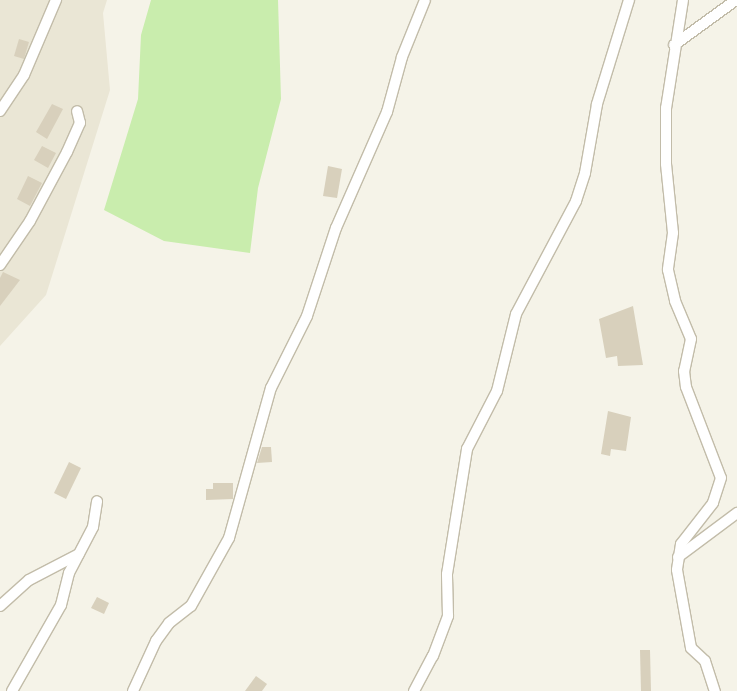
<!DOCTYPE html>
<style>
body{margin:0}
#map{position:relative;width:737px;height:691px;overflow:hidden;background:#f5f3e8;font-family:"Alegreya Sans",sans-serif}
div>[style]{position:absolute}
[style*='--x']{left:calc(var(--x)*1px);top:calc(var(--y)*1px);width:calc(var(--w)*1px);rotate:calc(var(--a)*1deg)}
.residential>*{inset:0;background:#eae6d5}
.green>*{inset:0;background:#c9edad}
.building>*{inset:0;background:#d8d0bc}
.roads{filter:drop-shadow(1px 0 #c2bca9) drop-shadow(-1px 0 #c2bca9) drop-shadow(0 1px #c2bca9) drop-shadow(0 -1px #c2bca9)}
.minor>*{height:10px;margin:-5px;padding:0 5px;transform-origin:5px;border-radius:5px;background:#fff}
span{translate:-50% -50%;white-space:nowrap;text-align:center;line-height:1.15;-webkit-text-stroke:4.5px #fff;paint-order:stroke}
</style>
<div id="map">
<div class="residential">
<div style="clip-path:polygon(0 0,107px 0,103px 13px,110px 90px,46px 295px,0 346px)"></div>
</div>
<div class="green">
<div style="clip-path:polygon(151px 0,278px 0,281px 99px,258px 188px,250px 253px,164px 241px,104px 210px,138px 99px,141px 35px)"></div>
</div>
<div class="building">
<div style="clip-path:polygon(19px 39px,29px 42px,24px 59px,14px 56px)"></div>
<div style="clip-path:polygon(52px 104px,63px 109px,47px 139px,36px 132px)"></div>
<div style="clip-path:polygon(42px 146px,56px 153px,48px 168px,34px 160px)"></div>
<div style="clip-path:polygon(328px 166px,342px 169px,337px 198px,323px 196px)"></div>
<div style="clip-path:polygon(28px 176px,42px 183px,30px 206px,17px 199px)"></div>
<div style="clip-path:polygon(3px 272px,20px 280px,0 306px,0 278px)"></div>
<div style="clip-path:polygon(633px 306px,643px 365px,618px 366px,617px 356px,606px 358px,599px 319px)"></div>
<div style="clip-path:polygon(608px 411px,631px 417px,626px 451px,611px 449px,610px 456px,601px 454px)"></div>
<div style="clip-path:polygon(262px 447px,271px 447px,272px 462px,257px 463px)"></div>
<div style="clip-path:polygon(69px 462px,81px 468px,66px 499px,54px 493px)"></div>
<div style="clip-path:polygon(213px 483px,233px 483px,233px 499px,206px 500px,206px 489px,213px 489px)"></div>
<div style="clip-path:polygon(97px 597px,109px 603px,104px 614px,91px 608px)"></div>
<div style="clip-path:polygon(640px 650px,650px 650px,651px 691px,641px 691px)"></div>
<div style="clip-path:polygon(256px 676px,267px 684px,262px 691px,245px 691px)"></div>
</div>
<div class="roads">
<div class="minor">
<div style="--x:683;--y:0;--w:109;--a:98.9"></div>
<div style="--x:666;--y:108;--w:56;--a:90"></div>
<div style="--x:666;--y:164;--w:69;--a:84.2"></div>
<div style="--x:673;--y:233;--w:37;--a:98"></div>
<div style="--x:668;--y:270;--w:32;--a:77"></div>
<div style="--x:675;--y:301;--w:41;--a:67.2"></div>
<div style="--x:691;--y:339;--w:33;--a:102"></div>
<div style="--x:684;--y:371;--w:16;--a:83"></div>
<div style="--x:686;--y:387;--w:97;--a:69"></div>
<div style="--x:721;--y:478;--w:26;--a:108"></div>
<div style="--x:713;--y:503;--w:52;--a:128"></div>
<div style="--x:681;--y:544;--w:26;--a:99"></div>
<div style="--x:677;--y:570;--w:79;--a:79.8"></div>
<div style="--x:691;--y:648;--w:19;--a:43"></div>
<div style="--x:705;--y:661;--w:32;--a:72"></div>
<div style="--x:674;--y:45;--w:77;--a:-36"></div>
<div style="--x:0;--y:111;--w:43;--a:-56.3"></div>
<div style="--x:24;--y:75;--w:82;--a:-66.9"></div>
<div style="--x:0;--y:265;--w:53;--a:-55.7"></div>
<div style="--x:30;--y:221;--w:78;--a:-61.8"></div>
<div style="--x:67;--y:152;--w:32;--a:-66"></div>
<div style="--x:80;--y:123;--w:12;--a:-104"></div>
<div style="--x:678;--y:557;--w:74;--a:-36.7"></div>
<div style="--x:0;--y:606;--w:39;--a:-42"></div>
<div style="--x:29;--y:580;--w:56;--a:-27.5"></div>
<div style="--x:12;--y:691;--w:99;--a:-60.3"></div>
<div style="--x:61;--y:605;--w:33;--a:-76"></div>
<div style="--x:69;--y:573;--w:52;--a:-62.4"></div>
<div style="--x:93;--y:527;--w:26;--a:-81"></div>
<div style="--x:133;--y:691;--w:55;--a:-65.3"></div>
<div style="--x:156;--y:641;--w:22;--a:-54"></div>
<div style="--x:169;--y:623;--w:28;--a:-38"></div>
<div style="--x:191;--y:606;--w:78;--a:-60.8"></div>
<div style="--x:229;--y:538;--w:156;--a:-74.4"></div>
<div style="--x:271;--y:388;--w:80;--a:-63.4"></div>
<div style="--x:307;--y:316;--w:93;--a:-71.8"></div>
<div style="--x:336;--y:228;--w:127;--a:-66.3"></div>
<div style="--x:387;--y:112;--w:57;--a:-74.7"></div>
<div style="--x:402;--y:57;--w:61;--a:-68"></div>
<div style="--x:414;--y:691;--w:40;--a:-62"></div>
<div style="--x:433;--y:656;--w:43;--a:-69.4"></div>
<div style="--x:448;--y:616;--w:42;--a:-91.4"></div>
<div style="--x:447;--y:574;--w:127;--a:-80.9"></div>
<div style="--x:467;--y:449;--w:65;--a:-62.7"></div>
<div style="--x:497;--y:391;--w:79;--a:-76.1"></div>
<div style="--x:516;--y:314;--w:128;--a:-62"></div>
<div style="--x:576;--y:201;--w:29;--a:-72"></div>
<div style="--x:585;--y:173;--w:70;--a:-80.1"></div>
<div style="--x:597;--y:104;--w:109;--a:-72.9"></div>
</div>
</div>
</div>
